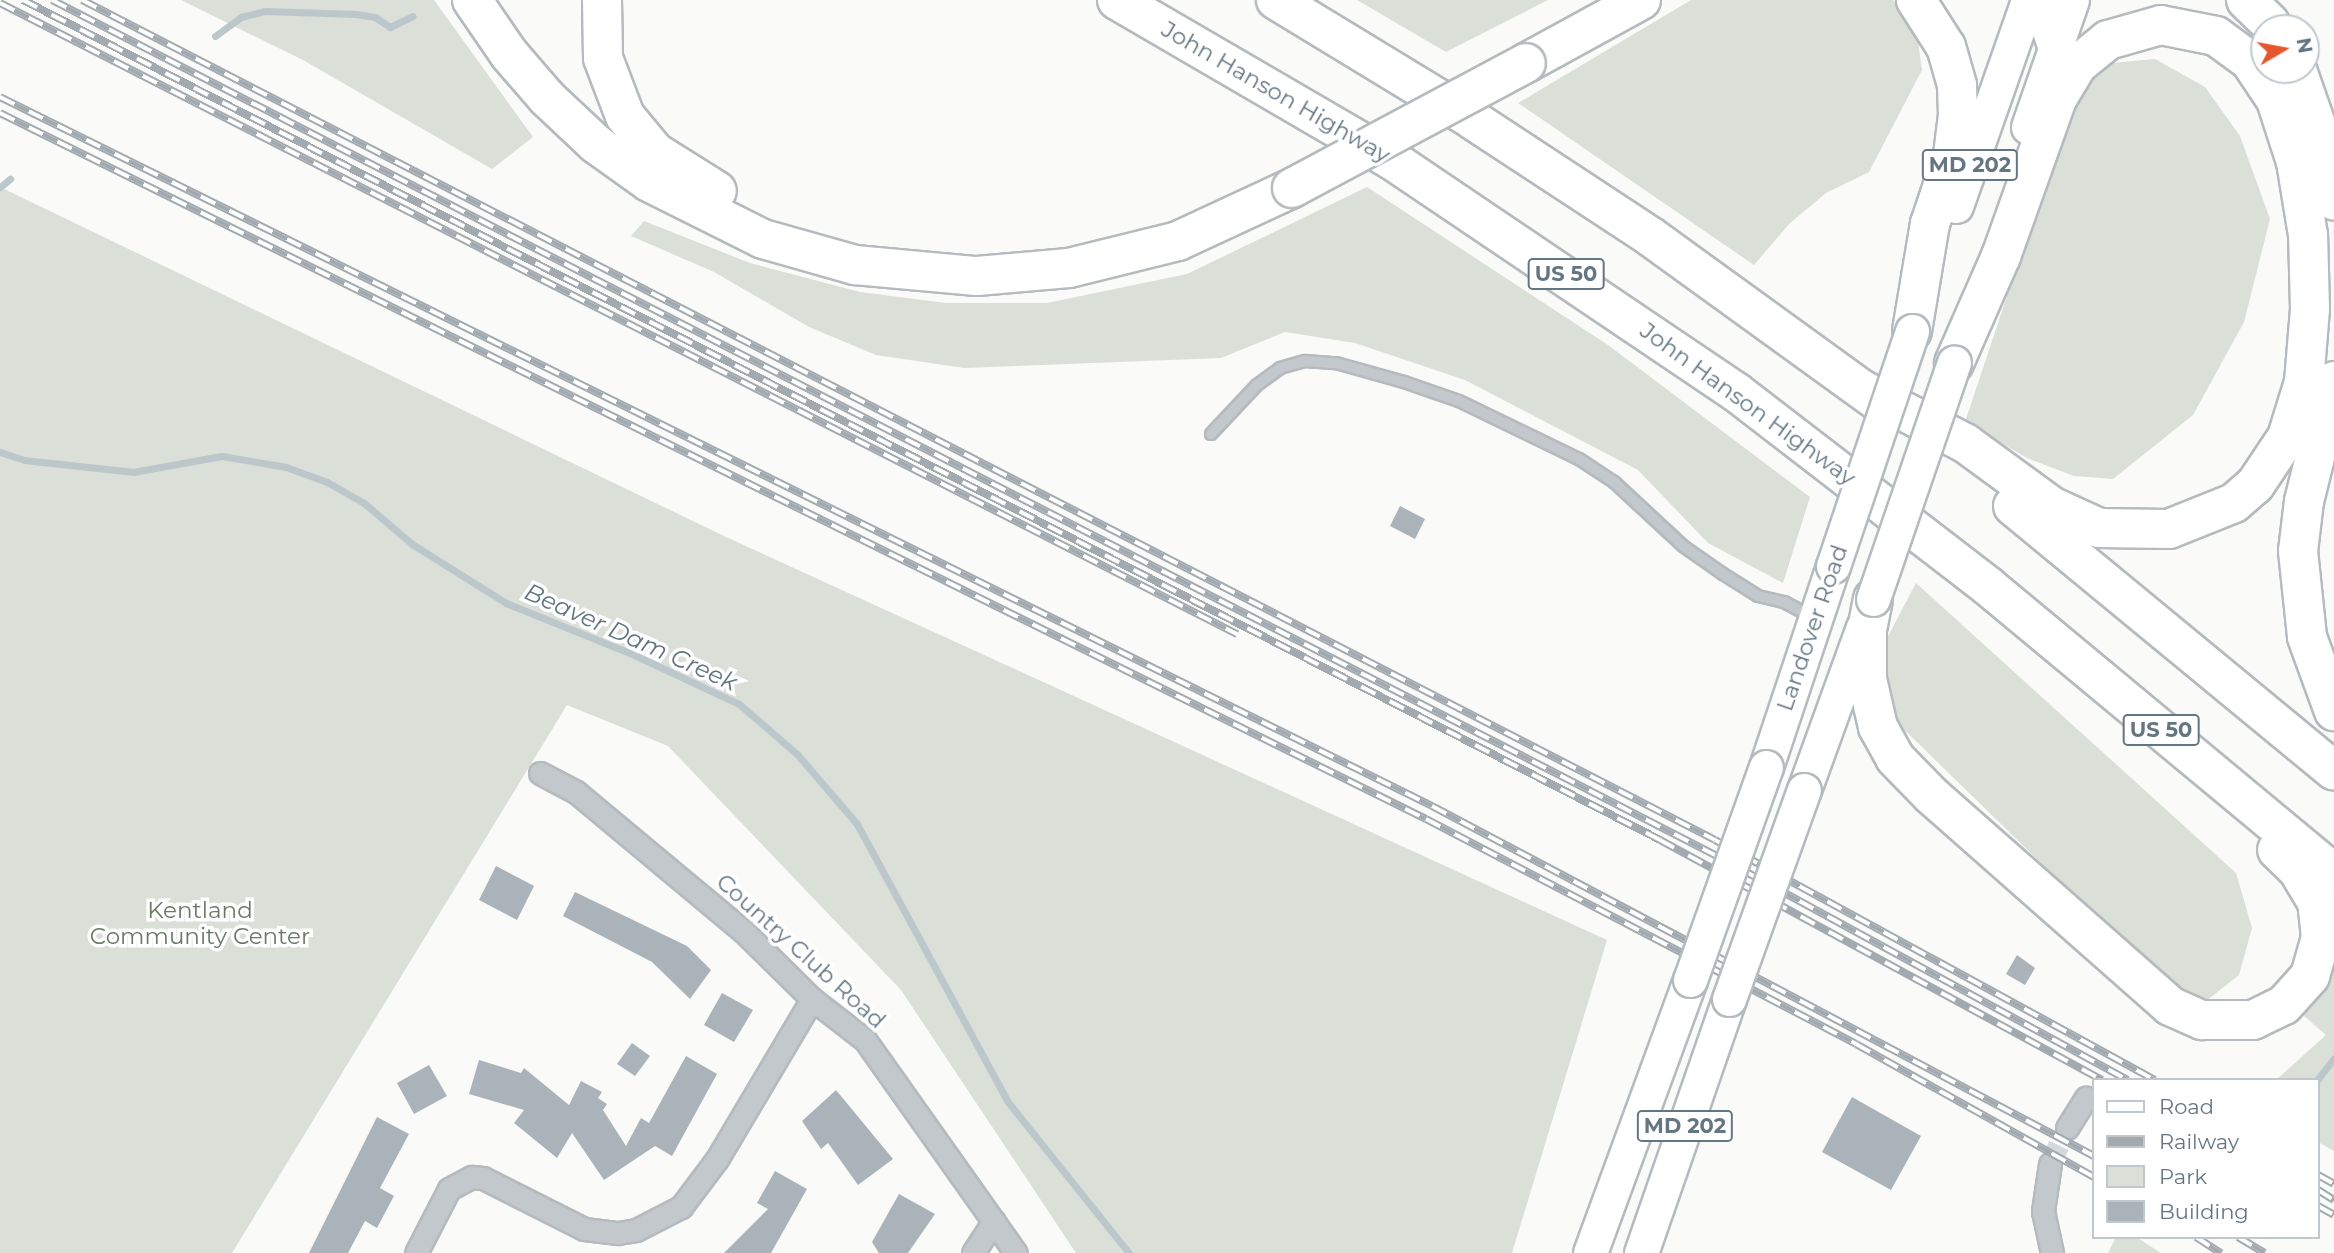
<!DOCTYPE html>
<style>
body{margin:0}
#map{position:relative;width:2334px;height:1253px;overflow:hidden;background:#fafaf8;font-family:Montserrat,sans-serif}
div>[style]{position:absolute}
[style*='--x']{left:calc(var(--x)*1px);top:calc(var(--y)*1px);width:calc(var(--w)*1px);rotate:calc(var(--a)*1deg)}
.green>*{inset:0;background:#dadfd7}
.stream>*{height:7px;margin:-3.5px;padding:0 3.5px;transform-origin:3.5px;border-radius:3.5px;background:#bbc7cb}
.building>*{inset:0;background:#aab3b9}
.minor-tunnel>*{height:21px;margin-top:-10.5px;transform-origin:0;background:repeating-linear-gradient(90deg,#d5d9db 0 21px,transparent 0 31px)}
.roads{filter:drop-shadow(2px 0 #b5babe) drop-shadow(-2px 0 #b5babe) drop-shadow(0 2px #b5babe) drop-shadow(0 -2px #b5babe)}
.service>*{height:10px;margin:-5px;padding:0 5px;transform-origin:5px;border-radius:5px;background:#c3c8cc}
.minor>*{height:21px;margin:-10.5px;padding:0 10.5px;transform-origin:10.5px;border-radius:10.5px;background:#c3c8cc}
.primary>*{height:33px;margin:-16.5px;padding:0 16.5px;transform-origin:16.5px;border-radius:16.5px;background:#fff}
.motorway>*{height:38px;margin:-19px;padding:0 19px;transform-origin:19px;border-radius:19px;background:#fff}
.rail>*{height:8px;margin-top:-4px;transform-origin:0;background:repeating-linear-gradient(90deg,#fff 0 16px,#a2aab0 0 32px);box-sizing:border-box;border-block:2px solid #a2aab0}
.bridges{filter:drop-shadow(2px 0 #b5babe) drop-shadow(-2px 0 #b5babe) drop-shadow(0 2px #b5babe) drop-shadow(0 -2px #b5babe)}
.primary-bridge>*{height:33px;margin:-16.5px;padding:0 16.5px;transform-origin:16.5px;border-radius:16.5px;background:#fff}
.motorway-bridge>*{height:38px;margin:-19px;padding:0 19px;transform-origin:19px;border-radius:19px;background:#fff}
span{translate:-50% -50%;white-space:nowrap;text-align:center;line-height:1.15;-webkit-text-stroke:7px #fff;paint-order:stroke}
.shield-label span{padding:2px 5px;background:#fff;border:2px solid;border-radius:5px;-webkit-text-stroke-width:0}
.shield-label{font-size:21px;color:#657683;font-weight:700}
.street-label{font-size:23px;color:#657683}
.park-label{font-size:23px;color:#687a64}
.water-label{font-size:24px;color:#60757c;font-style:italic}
.legend{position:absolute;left:2092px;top:1078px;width:228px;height:161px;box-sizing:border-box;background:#fff;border:2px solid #c1c8cd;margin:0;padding:9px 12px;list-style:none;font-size:21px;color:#657683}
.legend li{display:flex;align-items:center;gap:14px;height:35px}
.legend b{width:35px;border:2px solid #c1c8cd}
.north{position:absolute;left:2250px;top:14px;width:70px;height:70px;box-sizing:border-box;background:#fff;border:2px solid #c1c8cd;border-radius:50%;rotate:80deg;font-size:19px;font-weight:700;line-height:28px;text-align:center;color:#657683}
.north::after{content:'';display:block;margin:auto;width:24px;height:32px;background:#e4572e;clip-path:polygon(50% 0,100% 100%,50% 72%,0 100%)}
</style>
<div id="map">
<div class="green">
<div style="clip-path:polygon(181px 0,434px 0,533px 137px,492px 169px,303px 60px)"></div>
<div style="clip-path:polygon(1357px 0,1548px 0,1446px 52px)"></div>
<div style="clip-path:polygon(1691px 0,1893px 0,1916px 27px,1922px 70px,1869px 172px,1826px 193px,1789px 224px,1754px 265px,1518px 103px)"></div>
<div style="clip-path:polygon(2155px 59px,2205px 87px,2240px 136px,2270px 219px,2244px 322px,2193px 415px,2113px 479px,2074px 476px,2027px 458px,1965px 422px,2068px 113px,2087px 76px,2112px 63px)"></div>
<div style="clip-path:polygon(0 187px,724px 536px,1607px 940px,1512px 1253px,1076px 1253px,901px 990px,668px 746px,567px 705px,232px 1253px,0 1253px)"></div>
<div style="clip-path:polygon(1367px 187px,1608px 345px,1810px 497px,1783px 583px,1708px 543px,1638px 470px,1465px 380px,1355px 343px,1285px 332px,1221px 358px,964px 368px,876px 355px,809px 327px,714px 272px,631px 236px,644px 221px,750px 263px,860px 292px,946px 303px,1047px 303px,1187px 274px)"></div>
<div style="clip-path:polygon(1916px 583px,2236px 873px,2252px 928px,2239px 975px,2206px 1001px,2176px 987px,2047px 869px,1881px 707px,1885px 642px)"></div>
<div style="clip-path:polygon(2334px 966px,2334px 1151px,2318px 1142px,2318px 1080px,2276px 1080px,2326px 1035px,2304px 1016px)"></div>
<div style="clip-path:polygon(2116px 1237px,2136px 1237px,2161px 1253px,2108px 1253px)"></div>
</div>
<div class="stream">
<div style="--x:215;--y:36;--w:32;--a:-36"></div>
<div style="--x:241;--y:17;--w:25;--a:-14"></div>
<div style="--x:265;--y:11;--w:91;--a:1.9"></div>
<div style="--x:356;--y:14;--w:19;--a:9"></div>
<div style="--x:375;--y:17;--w:18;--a:34"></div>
<div style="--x:390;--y:27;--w:25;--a:-26"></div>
<div style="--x:0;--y:187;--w:13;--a:-39"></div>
<div style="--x:0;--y:452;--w:25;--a:18"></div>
<div style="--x:24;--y:460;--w:110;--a:6.3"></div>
<div style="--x:133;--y:472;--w:90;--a:-10.2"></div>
<div style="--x:222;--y:456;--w:65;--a:9.8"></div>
<div style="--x:286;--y:467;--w:44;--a:20.1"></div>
<div style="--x:327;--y:482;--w:43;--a:29.6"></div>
<div style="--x:364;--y:503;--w:63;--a:40.5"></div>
<div style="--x:412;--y:544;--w:111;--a:32.1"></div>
<div style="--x:506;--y:603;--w:134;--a:22"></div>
<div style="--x:630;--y:653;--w:120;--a:25.1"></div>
<div style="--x:739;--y:704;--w:77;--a:40.8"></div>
<div style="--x:797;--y:754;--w:92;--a:49.4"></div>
<div style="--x:857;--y:824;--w:316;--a:61.5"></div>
<div style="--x:1008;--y:1102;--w:193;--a:51.3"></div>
<div style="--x:2317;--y:1080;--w:28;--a:-52"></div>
</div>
<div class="building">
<div style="clip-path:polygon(1400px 506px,1425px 519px,1415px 539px,1390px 526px)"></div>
<div style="clip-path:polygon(496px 866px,534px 886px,517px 920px,479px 900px)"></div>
<div style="clip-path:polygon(575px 892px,687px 946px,711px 970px,690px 999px,652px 962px,563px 916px)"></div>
<div style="clip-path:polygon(2017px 955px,2035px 968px,2025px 985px,2006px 974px)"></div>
<div style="clip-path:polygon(722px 993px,753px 1010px,734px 1042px,704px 1025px)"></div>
<div style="clip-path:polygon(632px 1043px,650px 1056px,635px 1076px,617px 1064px)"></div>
<div style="clip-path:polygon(686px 1056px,717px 1074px,672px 1156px,655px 1146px,604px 1180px,572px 1133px,557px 1158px,514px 1123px,524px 1110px,469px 1094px,479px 1060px,521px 1073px,524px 1068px,569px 1105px,581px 1081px,602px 1092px,598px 1098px,607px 1104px,603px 1110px,626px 1146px,641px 1118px,649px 1123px)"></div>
<div style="clip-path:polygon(429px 1065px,447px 1096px,414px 1114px,397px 1083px)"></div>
<div style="clip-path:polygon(836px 1090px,893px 1159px,858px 1185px,828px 1143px,821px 1149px,802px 1121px)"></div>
<div style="clip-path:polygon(1852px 1097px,1921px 1136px,1891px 1190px,1822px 1152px)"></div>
<div style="clip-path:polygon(377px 1117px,409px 1134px,380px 1188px,394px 1196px,377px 1228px,365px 1221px,348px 1253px,309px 1253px)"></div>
<div style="clip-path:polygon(775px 1171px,807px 1189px,771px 1253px,724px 1253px,768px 1209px,757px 1203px)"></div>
<div style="clip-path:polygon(899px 1194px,935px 1214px,908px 1253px,879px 1253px,872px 1242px)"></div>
</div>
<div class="minor-tunnel">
<div style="--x:2050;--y:1164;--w:40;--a:-65"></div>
</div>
<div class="roads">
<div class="service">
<div style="--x:1211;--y:434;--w:67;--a:-46.8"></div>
<div style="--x:1257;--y:385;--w:29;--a:-36"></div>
<div style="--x:1280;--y:368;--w:26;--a:-16"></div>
<div style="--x:1305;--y:361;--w:31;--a:4"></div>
<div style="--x:1336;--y:363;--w:71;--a:15.6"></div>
<div style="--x:1404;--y:382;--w:58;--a:19.1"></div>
<div style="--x:1459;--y:401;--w:133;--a:25.8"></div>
<div style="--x:1579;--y:459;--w:42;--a:33.3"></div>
<div style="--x:1614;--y:482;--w:94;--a:42.8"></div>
<div style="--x:1683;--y:546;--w:49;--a:35"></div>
<div style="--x:1723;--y:574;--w:41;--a:32.2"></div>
<div style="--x:1758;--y:596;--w:27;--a:13"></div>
<div style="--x:1784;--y:602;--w:32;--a:28"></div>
</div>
<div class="minor">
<div style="--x:540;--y:773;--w:41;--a:27.8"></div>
<div style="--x:576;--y:792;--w:217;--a:39.8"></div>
<div style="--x:743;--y:931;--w:97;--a:44.6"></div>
<div style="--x:812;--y:999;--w:67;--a:37.7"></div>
<div style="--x:865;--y:1040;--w:261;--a:54.7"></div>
<div style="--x:2067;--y:1128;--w:36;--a:-58"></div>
<div style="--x:2050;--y:1164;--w:48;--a:98.5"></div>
<div style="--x:2043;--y:1211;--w:43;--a:77.9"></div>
<div style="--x:416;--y:1253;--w:72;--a:-62.7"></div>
<div style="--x:449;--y:1189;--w:26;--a:-28"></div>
<div style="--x:472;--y:1177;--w:11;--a:5"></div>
<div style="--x:483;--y:1178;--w:113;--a:26.8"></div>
<div style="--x:584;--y:1229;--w:34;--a:7"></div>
<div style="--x:618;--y:1233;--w:18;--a:-9"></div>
<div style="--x:636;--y:1230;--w:51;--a:-27.1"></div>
<div style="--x:681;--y:1207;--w:60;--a:-53.1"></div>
<div style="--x:717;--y:1159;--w:186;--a:-59.3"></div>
<div style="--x:973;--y:1253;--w:38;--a:-57"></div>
</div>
<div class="primary">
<div style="--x:2028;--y:127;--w:134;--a:-70.9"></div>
<div style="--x:1956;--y:206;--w:218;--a:-70.7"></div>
<div style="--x:1766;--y:767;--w:212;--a:-71.6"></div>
<div style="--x:1804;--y:790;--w:173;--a:-70.1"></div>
<div style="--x:1590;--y:1253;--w:291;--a:-69.9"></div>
<div style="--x:1641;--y:1253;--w:269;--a:-70.9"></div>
</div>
<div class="motorway">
<div style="--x:472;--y:0;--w:65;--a:55.6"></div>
<div style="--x:509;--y:54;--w:58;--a:49.2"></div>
<div style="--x:547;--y:98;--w:67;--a:43.2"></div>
<div style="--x:596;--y:144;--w:65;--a:35.6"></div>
<div style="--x:649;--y:182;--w:127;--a:26.6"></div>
<div style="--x:763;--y:239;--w:96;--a:15.8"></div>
<div style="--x:855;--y:265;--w:122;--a:5.2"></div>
<div style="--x:977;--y:276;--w:92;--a:-5"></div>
<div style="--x:1069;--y:268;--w:112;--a:-13.9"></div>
<div style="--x:1178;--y:241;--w:126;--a:-24.9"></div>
<div style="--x:602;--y:0;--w:58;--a:89"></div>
<div style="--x:603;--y:58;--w:62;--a:69.2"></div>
<div style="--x:625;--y:116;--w:47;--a:50.2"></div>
<div style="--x:655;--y:152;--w:73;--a:32.2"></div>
<div style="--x:1117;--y:0;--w:318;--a:30.2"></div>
<div style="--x:1392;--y:160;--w:415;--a:34"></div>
<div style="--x:1736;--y:392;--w:319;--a:37.6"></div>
<div style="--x:1989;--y:587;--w:448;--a:39.7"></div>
<div style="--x:1276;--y:0;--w:231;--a:31.3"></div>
<div style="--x:1473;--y:120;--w:213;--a:33.3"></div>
<div style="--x:1651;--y:237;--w:285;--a:35.9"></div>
<div style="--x:2042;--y:0;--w:48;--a:71.9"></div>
<div style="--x:2246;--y:0;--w:33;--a:44"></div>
<div style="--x:1526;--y:63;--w:131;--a:-28.7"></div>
<div style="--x:2297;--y:70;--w:70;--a:70.8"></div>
<div style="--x:2320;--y:136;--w:66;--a:77.7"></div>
<div style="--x:1912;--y:331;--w:109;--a:-80.5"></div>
<div style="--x:1930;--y:224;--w:73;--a:-71.6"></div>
<div style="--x:1953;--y:155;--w:40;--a:-82.9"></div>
<div style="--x:1958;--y:115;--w:30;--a:-92"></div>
<div style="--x:1957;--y:85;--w:40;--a:-106"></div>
<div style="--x:1946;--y:47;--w:56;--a:-122.6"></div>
<div style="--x:2334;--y:381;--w:124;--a:104"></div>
<div style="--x:2304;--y:501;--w:50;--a:96.8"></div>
<div style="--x:2298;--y:551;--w:86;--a:84"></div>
<div style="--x:2307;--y:637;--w:79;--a:70"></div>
<div style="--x:1863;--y:390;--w:115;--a:27.5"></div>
<div style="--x:1965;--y:443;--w:107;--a:36.2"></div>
<div style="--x:2051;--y:506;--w:53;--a:24.6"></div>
<div style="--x:2099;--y:528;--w:70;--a:0.8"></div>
<div style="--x:2169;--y:529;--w:70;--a:-21.8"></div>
<div style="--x:2234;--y:503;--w:28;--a:-41"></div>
<div style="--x:2255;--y:485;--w:58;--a:-56.3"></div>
<div style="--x:2287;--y:437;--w:58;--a:-72.8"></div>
<div style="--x:2304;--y:382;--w:73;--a:-85.3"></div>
<div style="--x:2310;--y:309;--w:74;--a:-91.5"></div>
<div style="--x:2308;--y:235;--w:74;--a:-99.3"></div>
<div style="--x:2296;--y:162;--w:65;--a:-107.9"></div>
<div style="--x:2276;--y:100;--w:47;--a:-123.7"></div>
<div style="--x:2250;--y:61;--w:42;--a:-143.7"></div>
<div style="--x:2216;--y:36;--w:56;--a:-168.7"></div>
<div style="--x:2161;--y:25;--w:55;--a:164.2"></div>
<div style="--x:2108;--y:40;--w:38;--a:141"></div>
<div style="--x:2078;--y:64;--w:41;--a:121"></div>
<div style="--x:2057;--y:99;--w:167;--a:109.6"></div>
<div style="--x:2001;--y:256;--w:117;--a:113.7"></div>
<div style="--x:2013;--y:506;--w:416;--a:39.5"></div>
<div style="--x:1873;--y:599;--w:31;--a:101"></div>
<div style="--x:1867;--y:629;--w:50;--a:90"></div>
<div style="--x:1867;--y:679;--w:49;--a:77.1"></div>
<div style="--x:1878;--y:727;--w:35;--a:61"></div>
<div style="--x:1895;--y:758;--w:52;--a:45.8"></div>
<div style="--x:1931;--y:795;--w:319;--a:41.4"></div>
<div style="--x:2170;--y:1006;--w:35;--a:24"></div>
<div style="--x:2202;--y:1020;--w:51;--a:0"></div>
<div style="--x:2253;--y:1020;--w:34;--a:-26"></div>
<div style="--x:2284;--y:1005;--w:39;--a:-48"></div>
<div style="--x:2310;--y:976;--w:40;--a:-74"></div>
<div style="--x:2321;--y:938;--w:36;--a:-96"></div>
<div style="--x:2317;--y:902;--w:37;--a:-121"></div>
<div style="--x:2298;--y:870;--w:29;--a:-136"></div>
</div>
</div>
<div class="rail">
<div style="--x:23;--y:0;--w:1840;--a:27.16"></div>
<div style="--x:1660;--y:840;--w:503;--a:28.5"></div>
<div style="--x:52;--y:0;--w:1870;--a:27.21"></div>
<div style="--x:1715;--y:855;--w:470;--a:28.6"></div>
<div style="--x:82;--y:0;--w:1836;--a:27.22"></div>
<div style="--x:1715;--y:840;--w:501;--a:28.61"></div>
<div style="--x:0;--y:3;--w:1389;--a:27.03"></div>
<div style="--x:0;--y:97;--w:1598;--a:26.34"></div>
<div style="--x:1432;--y:806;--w:749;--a:27.87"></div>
<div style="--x:0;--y:113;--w:1591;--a:26.34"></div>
<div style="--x:1426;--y:819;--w:485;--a:27.6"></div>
<div style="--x:1856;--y:1044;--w:273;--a:29.2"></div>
<div style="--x:2318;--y:1175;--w:18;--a:29"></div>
<div style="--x:2318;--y:1190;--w:19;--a:32"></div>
<div style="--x:2318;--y:1206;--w:18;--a:29"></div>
<div style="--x:2196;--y:1237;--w:30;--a:33"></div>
<div style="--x:2238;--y:1237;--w:31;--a:31"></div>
</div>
<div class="bridges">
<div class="primary-bridge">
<div style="--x:1833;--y:566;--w:248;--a:-71.4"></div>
<div style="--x:1873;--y:599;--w:250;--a:-71.1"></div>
<div style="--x:1690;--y:980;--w:226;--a:-70.4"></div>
<div style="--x:1729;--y:999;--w:222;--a:-70.3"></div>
</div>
<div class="motorway-bridge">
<div style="--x:1292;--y:188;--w:265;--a:-28.1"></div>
</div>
</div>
<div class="shield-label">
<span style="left:1970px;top:165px">MD 202</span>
<span style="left:1566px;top:274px">US 50</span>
<span style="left:2161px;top:730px">US 50</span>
<span style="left:1685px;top:1126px">MD 202</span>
</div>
<div class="street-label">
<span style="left:1276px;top:92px;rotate:30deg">John Hanson Highway</span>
<span style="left:1748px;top:404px;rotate:36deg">John Hanson Highway</span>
<span style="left:1812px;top:628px;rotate:-71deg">Landover Road</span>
<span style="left:801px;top:951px;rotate:42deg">Country Club Road</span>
</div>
<div class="park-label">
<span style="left:200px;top:923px">Kentland<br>Community Center</span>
</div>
<div class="water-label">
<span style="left:631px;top:637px;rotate:24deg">Beaver Dam Creek</span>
</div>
<ul class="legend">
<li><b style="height:9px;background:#fff"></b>Road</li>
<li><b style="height:9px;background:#a2aab0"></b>Railway</li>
<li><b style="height:19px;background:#dadfd7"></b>Park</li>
<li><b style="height:19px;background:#aab3b9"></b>Building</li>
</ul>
<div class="north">N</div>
</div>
